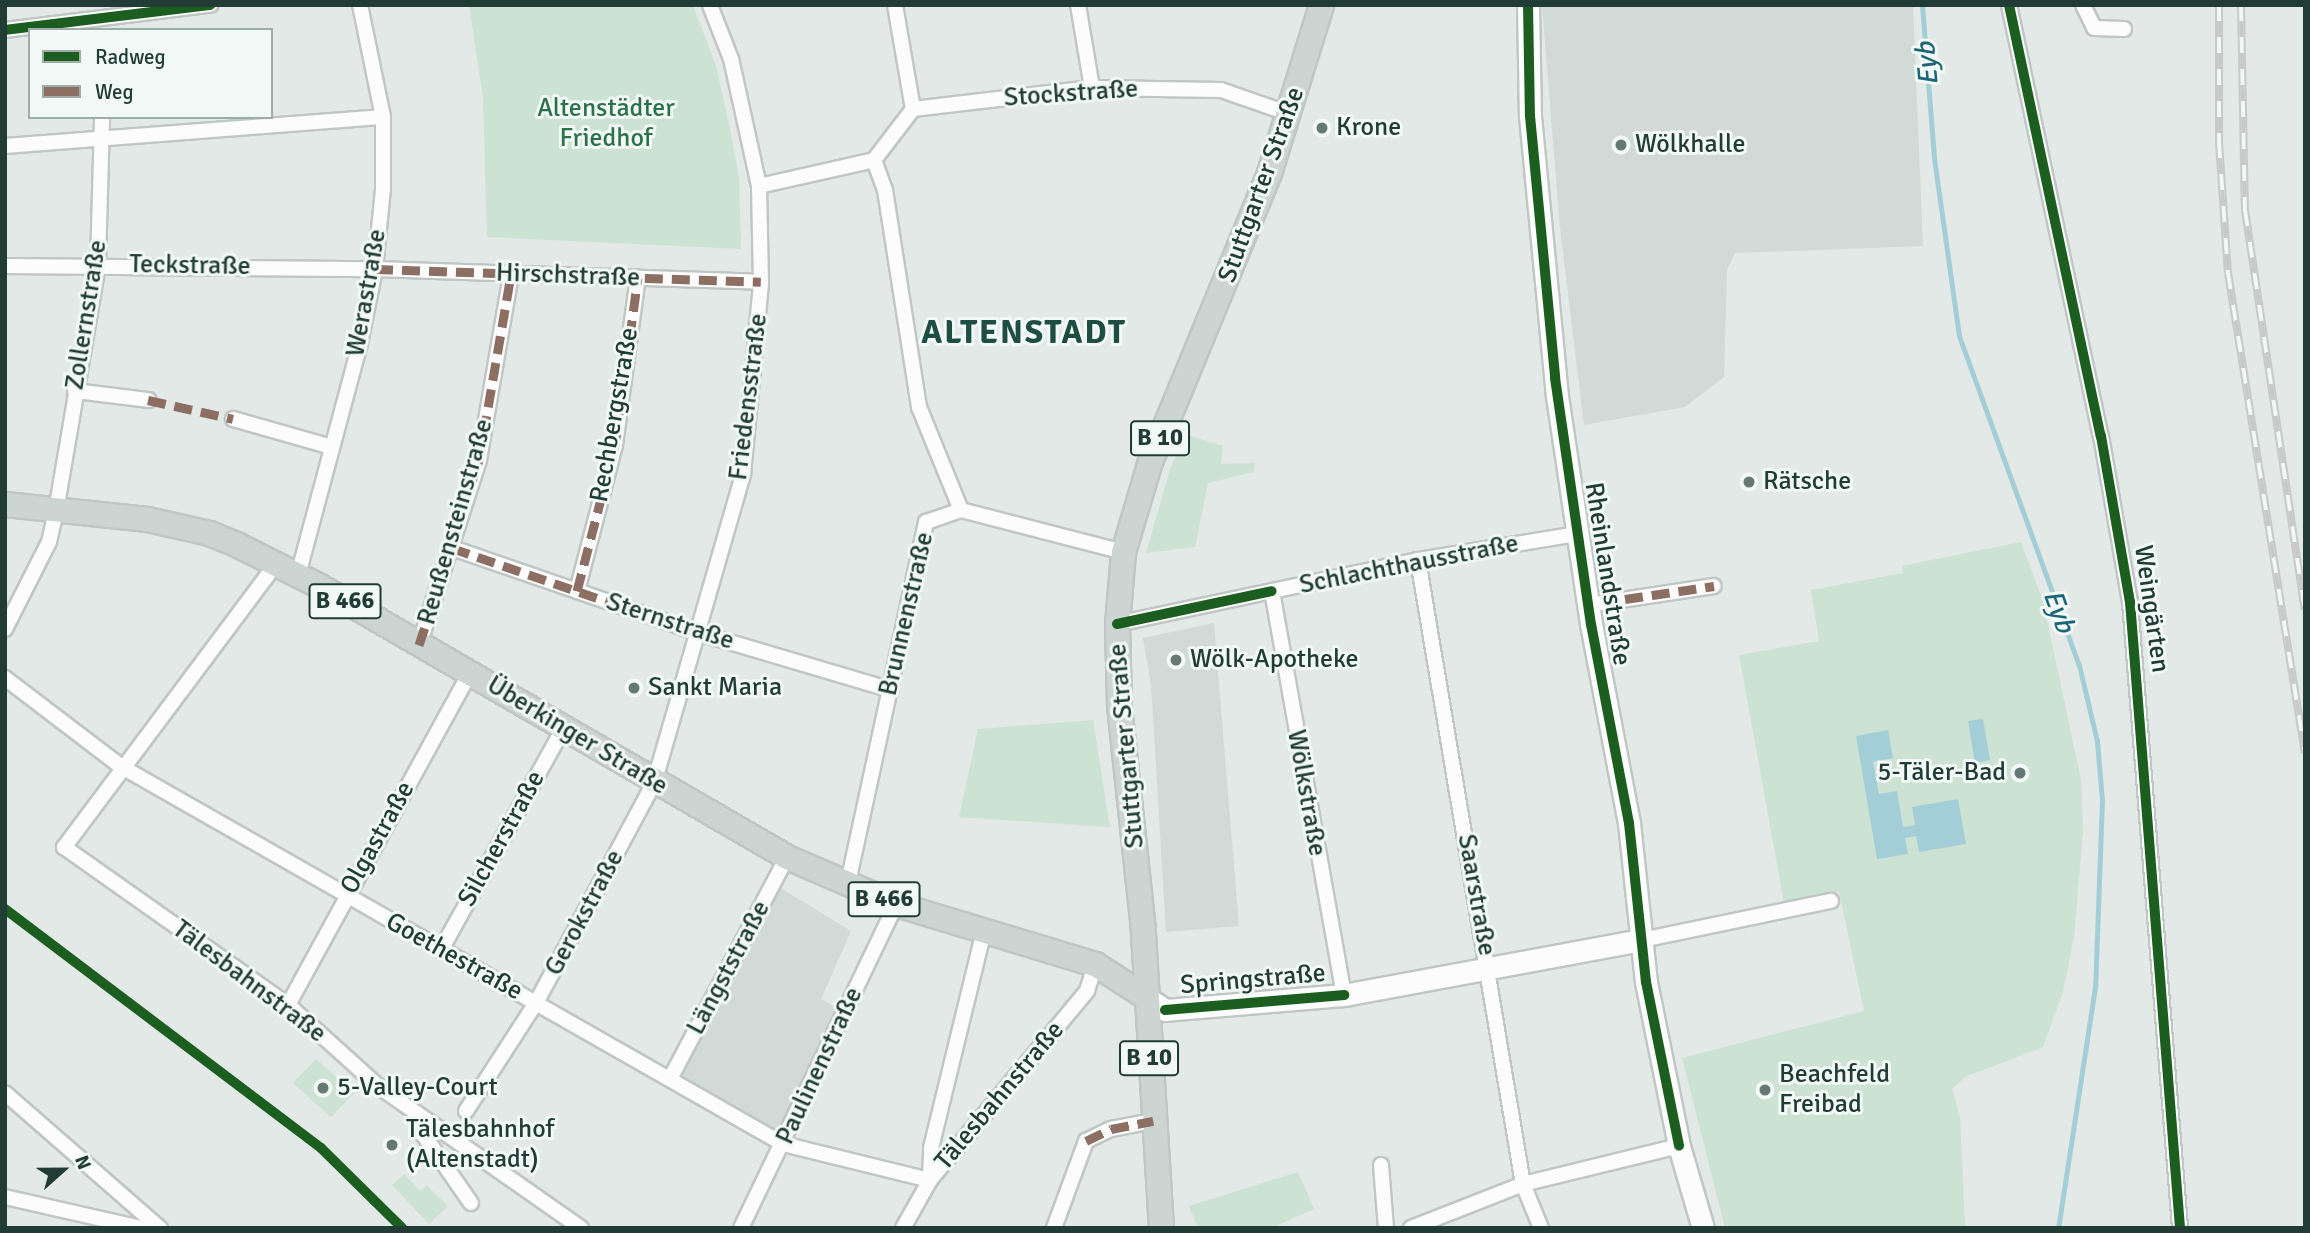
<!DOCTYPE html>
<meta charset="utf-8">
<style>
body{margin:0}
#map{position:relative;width:2310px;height:1233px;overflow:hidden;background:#e3e9e6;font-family:Signika,sans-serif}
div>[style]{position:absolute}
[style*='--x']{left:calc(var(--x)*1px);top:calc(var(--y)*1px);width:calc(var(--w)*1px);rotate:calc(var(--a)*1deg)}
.built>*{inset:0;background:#d1dad6}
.green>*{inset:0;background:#cce2d3}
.water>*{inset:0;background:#a4ced7}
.stream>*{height:5px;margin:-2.5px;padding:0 2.5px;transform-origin:2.5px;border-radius:2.5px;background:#a4ced7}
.roads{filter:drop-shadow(2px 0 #c0c6c3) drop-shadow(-2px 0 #c0c6c3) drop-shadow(0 2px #c0c6c3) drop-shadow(0 -2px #c0c6c3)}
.street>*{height:14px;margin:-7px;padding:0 7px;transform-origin:7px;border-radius:7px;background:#fbfcfb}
.secondary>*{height:21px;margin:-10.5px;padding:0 10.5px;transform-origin:10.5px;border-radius:10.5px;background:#fbfcfb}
.primary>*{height:23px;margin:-11.5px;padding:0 11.5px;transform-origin:11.5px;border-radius:11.5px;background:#cdd5d3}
.rail>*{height:8px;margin-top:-4px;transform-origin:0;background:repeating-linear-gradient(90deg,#f1f8f5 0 16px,#c7cac9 0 32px);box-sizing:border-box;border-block:2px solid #c7cac9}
.quiet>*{height:9px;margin-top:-4.5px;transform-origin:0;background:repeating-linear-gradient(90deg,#8d6e63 0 18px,transparent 0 27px)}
.cycleway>*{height:10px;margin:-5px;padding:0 5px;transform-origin:5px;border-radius:5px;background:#1b5e20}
.dots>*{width:19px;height:19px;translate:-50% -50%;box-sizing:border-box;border:4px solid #f1f8f5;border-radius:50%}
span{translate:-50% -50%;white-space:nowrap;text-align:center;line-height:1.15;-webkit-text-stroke:6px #f1f8f5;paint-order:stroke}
.shield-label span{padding:2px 5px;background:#f1f8f5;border:2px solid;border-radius:5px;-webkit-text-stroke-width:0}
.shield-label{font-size:24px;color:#213c35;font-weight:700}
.street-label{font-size:26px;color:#213c35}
.park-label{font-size:26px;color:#2c7249}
.poi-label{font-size:26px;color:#213c35}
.left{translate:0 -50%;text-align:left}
.right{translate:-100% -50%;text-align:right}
.water-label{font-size:28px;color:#1c6577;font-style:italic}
.district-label{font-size:33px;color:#1e4d43;font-weight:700;letter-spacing:2px}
.frame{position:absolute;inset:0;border:7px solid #213c35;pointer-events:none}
.legend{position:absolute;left:28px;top:28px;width:245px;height:91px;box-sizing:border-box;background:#f1f8f5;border:2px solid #9eada8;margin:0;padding:9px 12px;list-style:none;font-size:21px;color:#213c35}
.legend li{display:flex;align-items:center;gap:14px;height:35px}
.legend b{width:35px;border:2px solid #9eada8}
.north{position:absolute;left:28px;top:1135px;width:70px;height:70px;-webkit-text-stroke:5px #f1f8f5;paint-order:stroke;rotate:69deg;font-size:19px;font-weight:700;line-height:28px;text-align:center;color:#213c35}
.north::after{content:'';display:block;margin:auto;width:24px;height:32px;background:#213c35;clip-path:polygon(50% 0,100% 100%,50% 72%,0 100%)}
</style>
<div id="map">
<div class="built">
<div style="clip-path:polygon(1542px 5px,1913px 5px,1923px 246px,1735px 253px,1727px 269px,1724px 377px,1685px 407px,1584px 425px,1560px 228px)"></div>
<div style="clip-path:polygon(1214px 623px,1239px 926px,1166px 932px,1151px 685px,1143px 638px)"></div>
<div style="clip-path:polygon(774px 884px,851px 931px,821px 999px,845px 1013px,783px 1144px,670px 1079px)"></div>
</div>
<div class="green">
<div style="clip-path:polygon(469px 5px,693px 5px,716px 66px,730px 128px,739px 179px,741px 249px,487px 237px,483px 98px)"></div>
<div style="clip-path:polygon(1185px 434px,1223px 446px,1221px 464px,1255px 463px,1254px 472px,1208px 483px,1195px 547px,1146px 553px,1170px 469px)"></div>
<div style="clip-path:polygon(2021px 542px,2043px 601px,2081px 780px,2083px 832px,2074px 937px,2063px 992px,2043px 1047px,1965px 1077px,1952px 1089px,1960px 1117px,1965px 1228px,1725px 1228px,1682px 1058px,1864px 1011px,1839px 892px,1784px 903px,1739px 655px,1819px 641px,1811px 590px,1903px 573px,1902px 566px)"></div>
<div style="clip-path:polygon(1093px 720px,1110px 827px,959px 817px,978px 729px)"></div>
<div style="clip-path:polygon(316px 1059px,354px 1093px,331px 1117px,293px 1083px)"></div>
<div style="clip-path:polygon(1298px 1172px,1314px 1209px,1271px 1228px,1198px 1228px,1189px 1206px)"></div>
<div style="clip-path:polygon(404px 1174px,420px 1191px,427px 1186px,448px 1206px,429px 1224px,392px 1185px)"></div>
</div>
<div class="water">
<div style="clip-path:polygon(1983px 719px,1990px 760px,1975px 763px,1968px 721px)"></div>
<div style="clip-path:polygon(1888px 730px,1893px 758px,1873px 762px,1879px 794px,1897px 791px,1903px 827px,1915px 825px,1912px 807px,1958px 799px,1966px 844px,1919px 852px,1916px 836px,1905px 838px,1908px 854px,1877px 859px,1856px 736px)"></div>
</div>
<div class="stream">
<div style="--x:1922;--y:5;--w:153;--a:85.5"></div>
<div style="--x:1934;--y:158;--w:180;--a:82"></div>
<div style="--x:1959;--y:336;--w:350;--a:70"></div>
<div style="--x:2079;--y:665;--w:78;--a:76.7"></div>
<div style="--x:2097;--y:741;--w:59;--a:85.2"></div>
<div style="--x:2102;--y:800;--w:187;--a:92.1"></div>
<div style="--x:2095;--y:987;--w:244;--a:98.7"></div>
</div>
<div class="roads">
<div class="street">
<div style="--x:895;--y:5;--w:106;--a:80.2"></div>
<div style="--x:1078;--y:5;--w:84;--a:80.4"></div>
<div style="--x:2009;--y:5;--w:441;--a:78"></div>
<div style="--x:2101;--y:436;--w:169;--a:80.1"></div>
<div style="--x:2130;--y:602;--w:628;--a:85.43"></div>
<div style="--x:2083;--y:5;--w:25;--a:64"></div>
<div style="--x:2094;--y:28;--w:30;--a:2"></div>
<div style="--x:5;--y:30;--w:207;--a:-7"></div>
<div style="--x:5;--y:146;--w:379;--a:-4.4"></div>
<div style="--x:874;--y:160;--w:64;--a:-52.6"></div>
<div style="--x:913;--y:109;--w:180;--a:-6.7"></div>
<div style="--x:1092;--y:88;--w:129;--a:0.9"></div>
<div style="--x:1221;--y:90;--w:73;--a:19.2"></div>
<div style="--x:759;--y:186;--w:118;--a:-12.7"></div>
<div style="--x:874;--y:160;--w:32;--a:70"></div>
<div style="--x:885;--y:190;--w:220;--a:81.1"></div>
<div style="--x:919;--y:407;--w:111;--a:67.8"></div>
<div style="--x:961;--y:510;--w:37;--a:161"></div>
<div style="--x:926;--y:522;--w:370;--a:102.2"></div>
<div style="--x:5;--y:266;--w:370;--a:0.5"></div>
<div style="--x:375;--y:269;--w:386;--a:1.9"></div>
<div style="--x:75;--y:391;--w:74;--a:7"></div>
<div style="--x:233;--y:419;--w:103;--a:15.8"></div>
<div style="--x:961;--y:510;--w:167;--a:14.5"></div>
<div style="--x:452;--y:548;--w:261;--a:19"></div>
<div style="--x:699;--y:633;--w:200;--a:16.5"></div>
<div style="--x:1418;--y:560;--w:633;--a:80.45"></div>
<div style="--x:1523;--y:1184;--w:48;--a:67.8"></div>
<div style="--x:276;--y:564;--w:354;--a:126.8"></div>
<div style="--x:64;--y:847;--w:274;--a:35.2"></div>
<div style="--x:288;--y:1005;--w:121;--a:42"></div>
<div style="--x:378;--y:1086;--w:248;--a:35"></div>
<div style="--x:298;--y:575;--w:240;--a:-75"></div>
<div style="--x:360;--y:343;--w:76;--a:-78.5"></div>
<div style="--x:375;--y:269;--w:80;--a:-84.3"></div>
<div style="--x:383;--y:189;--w:72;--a:-90"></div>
<div style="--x:383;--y:117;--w:114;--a:-101.6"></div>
<div style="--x:577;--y:591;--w:151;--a:-75.4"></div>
<div style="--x:615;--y:445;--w:169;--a:-82.2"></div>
<div style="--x:1272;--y:591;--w:410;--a:79.9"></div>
<div style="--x:1588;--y:605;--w:127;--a:-8.6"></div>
<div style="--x:1117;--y:624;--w:308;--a:-12"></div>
<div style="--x:1418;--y:560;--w:161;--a:-9.3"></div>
<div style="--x:5;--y:629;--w:97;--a:-63.2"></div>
<div style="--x:49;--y:542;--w:32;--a:-77"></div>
<div style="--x:56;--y:511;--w:251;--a:-80.3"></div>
<div style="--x:98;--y:264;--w:147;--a:-88.4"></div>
<div style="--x:419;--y:645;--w:194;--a:-72"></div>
<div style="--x:479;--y:460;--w:189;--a:-80.2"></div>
<div style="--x:5;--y:678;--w:147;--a:37.3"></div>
<div style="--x:122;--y:767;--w:761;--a:29.7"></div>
<div style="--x:783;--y:1144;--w:151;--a:13.8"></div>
<div style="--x:1642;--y:940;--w:193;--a:-11.7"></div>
<div style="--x:441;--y:950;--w:252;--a:-61.1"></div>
<div style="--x:288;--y:1005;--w:379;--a:-61.3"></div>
<div style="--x:670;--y:1079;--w:251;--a:-62.2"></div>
<div style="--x:5;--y:1093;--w:206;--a:41.1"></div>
<div style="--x:466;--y:1111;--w:129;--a:-57.1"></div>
<div style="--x:536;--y:1003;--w:250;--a:-61.8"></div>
<div style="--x:654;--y:783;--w:322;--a:-73.9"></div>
<div style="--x:743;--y:474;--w:193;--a:-84.6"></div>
<div style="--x:761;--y:282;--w:96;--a:-91.2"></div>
<div style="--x:759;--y:186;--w:130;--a:-102.4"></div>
<div style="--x:731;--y:59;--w:58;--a:-111.3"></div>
<div style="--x:429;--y:1123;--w:13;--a:119"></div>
<div style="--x:423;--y:1134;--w:84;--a:55.2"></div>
<div style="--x:1381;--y:1165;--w:63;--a:85.5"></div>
<div style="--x:930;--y:1180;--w:32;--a:-88"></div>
<div style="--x:931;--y:1148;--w:223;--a:-76.3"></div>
<div style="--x:5;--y:1197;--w:140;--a:12.8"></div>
<div style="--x:741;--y:1228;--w:359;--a:-64.4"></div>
<div style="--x:903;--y:1228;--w:55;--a:-60.6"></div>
<div style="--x:930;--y:1180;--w:246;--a:-50.3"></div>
<div style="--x:1087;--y:991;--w:28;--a:-73"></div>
<div style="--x:1054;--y:1228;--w:93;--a:-69.8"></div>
<div style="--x:1086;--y:1141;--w:28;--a:-26"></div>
<div style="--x:1111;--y:1129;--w:43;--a:-10.8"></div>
<div style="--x:1411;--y:1228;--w:120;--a:-21.4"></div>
<div style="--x:1523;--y:1184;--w:161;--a:-13.7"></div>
</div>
<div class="secondary">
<div style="--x:1528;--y:5;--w:111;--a:89"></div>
<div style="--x:1530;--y:116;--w:281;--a:84.5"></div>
<div style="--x:1557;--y:396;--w:231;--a:81.5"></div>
<div style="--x:1591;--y:624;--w:203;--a:79.2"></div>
<div style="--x:1629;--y:823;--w:160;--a:83.9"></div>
<div style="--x:1646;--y:982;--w:167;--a:78.6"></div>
<div style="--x:1679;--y:1146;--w:85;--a:73.7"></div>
<div style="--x:1143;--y:995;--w:27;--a:34"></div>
<div style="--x:1165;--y:1010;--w:180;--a:-4.8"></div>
<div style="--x:1344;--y:995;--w:303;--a:-10.5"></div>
</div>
<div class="primary">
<div style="--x:5;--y:504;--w:143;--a:6"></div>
<div style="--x:147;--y:519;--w:64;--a:12.7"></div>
<div style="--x:209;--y:533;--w:31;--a:22"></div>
<div style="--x:238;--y:545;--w:89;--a:26.6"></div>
<div style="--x:318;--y:585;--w:542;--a:30.11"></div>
<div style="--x:787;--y:857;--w:119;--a:23.3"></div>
<div style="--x:896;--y:904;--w:208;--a:16.8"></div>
<div style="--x:1095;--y:964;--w:57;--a:32.9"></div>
<div style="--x:1161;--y:1228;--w:299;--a:-93.5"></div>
<div style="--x:1143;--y:930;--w:225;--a:-96.1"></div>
<div style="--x:1119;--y:706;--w:82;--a:-91.4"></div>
<div style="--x:1117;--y:624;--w:72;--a:-85.2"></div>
<div style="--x:1123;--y:552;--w:92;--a:-73.5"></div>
<div style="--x:1149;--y:464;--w:315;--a:-67.6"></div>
<div style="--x:1269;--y:173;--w:176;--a:-72.8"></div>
</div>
</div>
<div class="rail">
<div style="--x:2219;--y:5;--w:137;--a:90"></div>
<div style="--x:2219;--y:142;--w:131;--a:86.1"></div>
<div style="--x:2228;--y:273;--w:486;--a:80.9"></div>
<div style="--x:2241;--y:5;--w:205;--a:88.9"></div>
<div style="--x:2245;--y:210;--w:404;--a:81.5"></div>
</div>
<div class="quiet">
<div style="--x:375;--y:269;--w:386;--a:1.9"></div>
<div style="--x:148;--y:400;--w:87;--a:12.6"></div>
<div style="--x:452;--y:548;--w:261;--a:19"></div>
<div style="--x:577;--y:591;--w:151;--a:-75.4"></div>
<div style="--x:615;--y:445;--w:169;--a:-82.2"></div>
<div style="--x:1625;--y:599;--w:90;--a:-8.3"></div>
<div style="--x:419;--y:645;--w:194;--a:-72"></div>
<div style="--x:479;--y:460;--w:189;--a:-80.2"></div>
<div style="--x:1086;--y:1141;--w:28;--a:-26"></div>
<div style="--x:1111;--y:1129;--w:43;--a:-10.8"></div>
</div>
<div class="cycleway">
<div style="--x:1528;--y:5;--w:111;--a:89"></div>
<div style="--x:1530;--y:116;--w:263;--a:84.5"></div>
<div style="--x:1555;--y:378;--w:249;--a:81.7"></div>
<div style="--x:1591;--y:624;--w:203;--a:79.2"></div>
<div style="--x:1629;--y:823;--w:160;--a:83.9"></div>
<div style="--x:1646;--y:982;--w:167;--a:78.6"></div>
<div style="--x:2009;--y:5;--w:441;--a:78"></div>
<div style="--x:2101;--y:436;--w:169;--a:80.1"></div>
<div style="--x:2130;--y:602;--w:628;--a:85.43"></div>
<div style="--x:5;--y:30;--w:207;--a:-7"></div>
<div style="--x:1117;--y:624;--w:158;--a:-12"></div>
<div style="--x:5;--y:909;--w:396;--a:37.1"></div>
<div style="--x:321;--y:1148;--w:114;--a:44.6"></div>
<div style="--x:1165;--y:1010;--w:180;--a:-4.8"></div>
</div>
<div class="dots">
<div style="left:1322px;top:128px;background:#657973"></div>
<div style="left:1621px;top:145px;background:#657973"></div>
<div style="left:1749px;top:482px;background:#657973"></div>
<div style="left:1176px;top:660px;background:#657973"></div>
<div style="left:634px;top:688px;background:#657973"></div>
<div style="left:2020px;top:773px;background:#657973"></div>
<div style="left:323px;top:1088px;background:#657973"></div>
<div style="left:1765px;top:1090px;background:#657973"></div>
<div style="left:392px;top:1145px;background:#657973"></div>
</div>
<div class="shield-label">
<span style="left:1160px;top:438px">B 10</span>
<span style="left:345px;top:601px">B 466</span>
<span style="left:884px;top:899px">B 466</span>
<span style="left:1149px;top:1058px">B 10</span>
</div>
<div class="street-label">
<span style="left:1071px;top:94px;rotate:-4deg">Stockstraße</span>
<span style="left:1262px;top:185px;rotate:-70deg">Stuttgarter Straße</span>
<span style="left:190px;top:266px;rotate:1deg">Teckstraße</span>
<span style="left:568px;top:276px;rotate:2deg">Hirschstraße</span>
<span style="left:367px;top:293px;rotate:-80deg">Werastraße</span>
<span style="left:87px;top:315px;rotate:-81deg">Zollernstraße</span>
<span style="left:749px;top:397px;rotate:-83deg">Friedensstraße</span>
<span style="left:615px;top:415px;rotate:-80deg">Rechbergstraße</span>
<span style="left:456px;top:522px;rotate:-74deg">Reußensteinstraße</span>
<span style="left:1409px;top:565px;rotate:-11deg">Schlachthausstraße</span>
<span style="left:1607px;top:574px;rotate:81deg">Rheinlandstraße</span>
<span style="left:2151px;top:609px;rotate:82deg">Weingärten</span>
<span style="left:907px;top:614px;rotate:-77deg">Brunnenstraße</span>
<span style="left:670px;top:622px;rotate:18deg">Sternstraße</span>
<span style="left:577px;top:736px;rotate:31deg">Überkinger Straße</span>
<span style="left:1127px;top:746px;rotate:-95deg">Stuttgarter Straße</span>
<span style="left:1306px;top:793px;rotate:80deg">Wölkstraße</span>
<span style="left:378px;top:838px;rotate:-61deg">Olgastraße</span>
<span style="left:502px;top:839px;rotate:-61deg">Silcherstraße</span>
<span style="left:1476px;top:895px;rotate:80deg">Saarstraße</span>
<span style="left:585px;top:913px;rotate:-62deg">Gerokstraße</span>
<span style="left:454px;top:957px;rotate:29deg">Goethestraße</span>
<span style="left:729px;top:968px;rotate:-62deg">Längststraße</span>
<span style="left:1253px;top:980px;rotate:-5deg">Springstraße</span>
<span style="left:249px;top:982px;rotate:37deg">Tälesbahnstraße</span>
<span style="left:820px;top:1066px;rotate:-65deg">Paulinenstraße</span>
<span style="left:1000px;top:1096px;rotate:-50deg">Tälesbahnstraße</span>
</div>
<div class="park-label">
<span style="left:606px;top:124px">Altenstädter<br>Friedhof</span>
</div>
<div class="poi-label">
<span class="left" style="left:1336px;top:128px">Krone</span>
<span class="left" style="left:1635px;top:145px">Wölkhalle</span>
<span class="left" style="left:1763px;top:482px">Rätsche</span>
<span class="left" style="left:1190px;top:660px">Wölk-Apotheke</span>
<span class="left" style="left:648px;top:688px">Sankt Maria</span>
<span class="right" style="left:2006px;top:773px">5-Täler-Bad</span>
<span class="left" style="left:1779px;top:1090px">Beachfeld<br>Freibad</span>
<span class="left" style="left:337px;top:1088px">5-Valley-Court</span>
<span class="left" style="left:406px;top:1145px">Tälesbahnhof<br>(Altenstadt)</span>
</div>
<div class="water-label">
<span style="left:1927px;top:64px;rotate:-95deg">Eyb</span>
<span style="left:2059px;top:611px;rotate:70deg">Eyb</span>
</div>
<div class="district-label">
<span style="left:1024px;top:333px">ALTENSTADT</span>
</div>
<div class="frame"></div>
<ul class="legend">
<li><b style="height:9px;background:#1b5e20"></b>Radweg</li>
<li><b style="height:9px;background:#8d6e63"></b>Weg</li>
</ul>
<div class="north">N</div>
</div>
